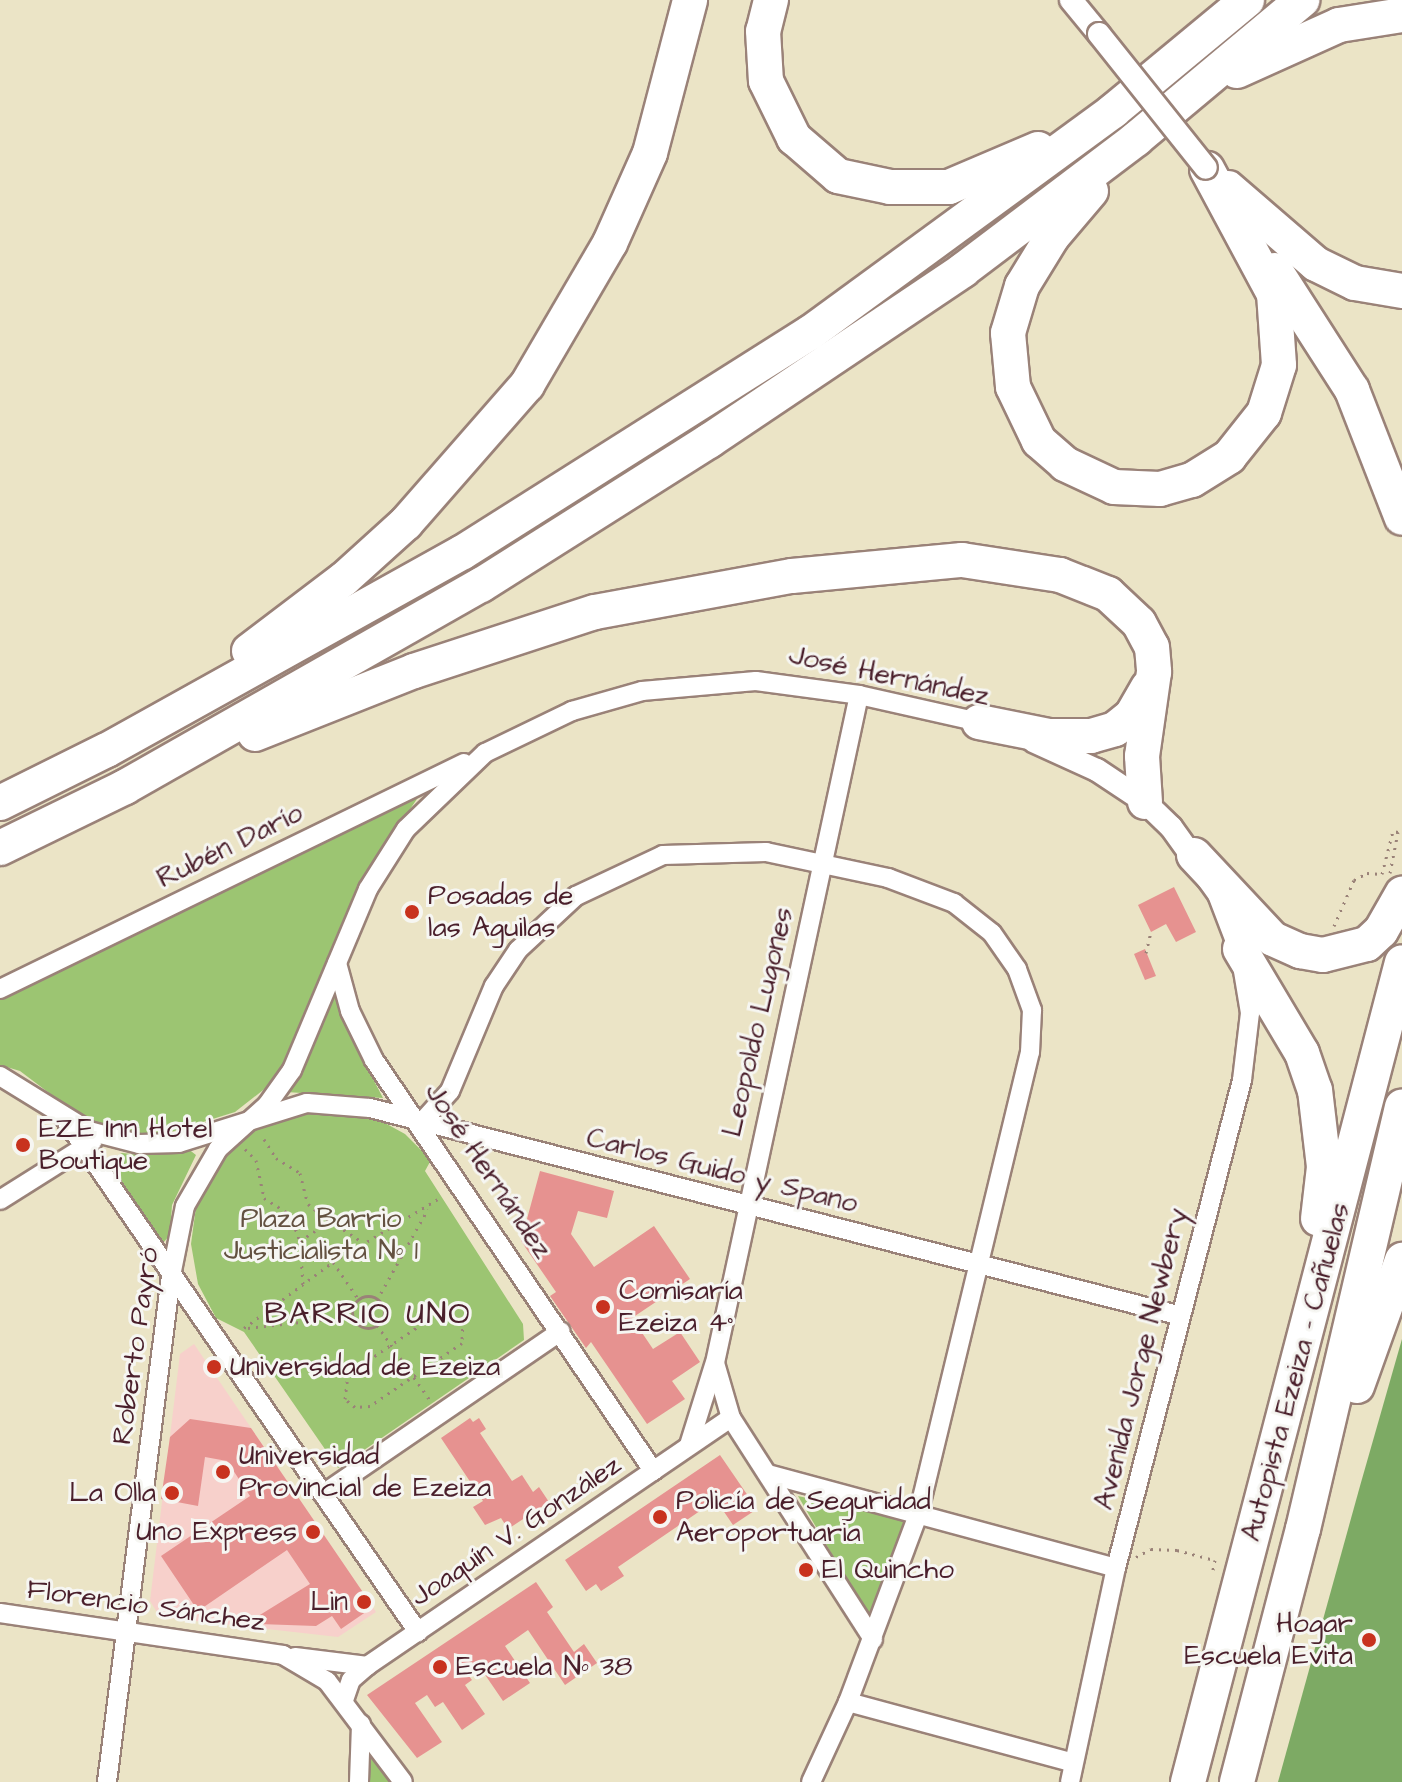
<!DOCTYPE html>
<meta charset="utf-8">
<style>
body{margin:0}
#map{position:relative;width:1402px;height:1782px;overflow:hidden;background:#ebe4c6;font-family:"Architects Daughter",sans-serif}
div>[style]{position:absolute}
[style*='--x']{left:calc(var(--x)*1px);top:calc(var(--y)*1px);width:calc(var(--w)*1px);rotate:calc(var(--a)*1deg)}
.built>*{inset:0;background:#f7d0cb}
.green>*{inset:0;background:#9cc572}
.forest>*{inset:0;background:#7daa64}
.building>*{inset:0;background:#e69290}
.path>*{height:3px;margin-top:-1.5px;transform-origin:0;background:repeating-linear-gradient(90deg,#9a8278 0 2px,transparent 0 8px)}
.path>.ring{margin:-1.5px;padding:0;box-sizing:content-box;background:none;border:3px solid #9a8278;border-radius:50%}
.roads{filter:drop-shadow(2px 0 #9a8278) drop-shadow(-2px 0 #9a8278) drop-shadow(0 2px #9a8278) drop-shadow(0 -2px #9a8278)}
.minor>*{height:18px;margin:-9px;padding:0 9px;transform-origin:9px;border-radius:9px;background:#fff}
.tertiary>*{height:22px;margin:-11px;padding:0 11px;transform-origin:11px;border-radius:11px;background:#fff}
.motorway>*{height:34px;margin:-17px;padding:0 17px;transform-origin:17px;border-radius:17px;background:#fff}
.bridges{filter:drop-shadow(2px 0 #9a8278) drop-shadow(-2px 0 #9a8278) drop-shadow(0 2px #9a8278) drop-shadow(0 -2px #9a8278)}
.tertiary-bridge>*{height:22px;margin:-11px;padding:0 11px;transform-origin:11px;border-radius:11px;background:#fff}
.dots>*{width:22px;height:22px;translate:-50% -50%;box-sizing:border-box;border:4px solid #f6f6f2;border-radius:50%}
span{translate:-50% -50%;white-space:nowrap;text-align:center;line-height:1.15;-webkit-text-stroke:6px #f6f6f2;paint-order:stroke}
.street-label{font-size:28px;color:#4a1f2b}
.poi-label{font-size:28px;color:#4a1f2b}
.left{translate:0 -50%;text-align:left}
.right{translate:-100% -50%;text-align:right}
.park-label{font-size:28px;color:#635140}
.quarter-label{font-size:32px;color:#4a1f2b;letter-spacing:2px}
</style>
<div id="map">
<div class="built">
<div style="clip-path:polygon(194px 1344px,376px 1612px,338px 1637px,160px 1617px,150px 1601px,180px 1354px)"></div>
</div>
<div class="green">
<div style="clip-path:polygon(419px 796px,360px 883px,282px 1065px,267px 1087px,235px 1112px,155px 1137px,115px 1131px,73px 1111px,20px 1071px,0 1065px,0 1000px)"></div>
<div style="clip-path:polygon(336px 990px,354px 1042px,383px 1098px,286px 1092px)"></div>
<div style="clip-path:polygon(316px 1109px,374px 1117px,405px 1134px,431px 1160px,425px 1171px,523px 1324px,524px 1340px,338px 1468px,244px 1332px,216px 1318px,198px 1284px,191px 1244px,196px 1207px,222px 1157px,249px 1131px)"></div>
<div style="clip-path:polygon(187px 1148px,196px 1155px,172px 1205px,170px 1235px,163px 1243px,107px 1161px,122px 1153px,141px 1155px)"></div>
<div style="clip-path:polygon(798px 1496px,907px 1520px,870px 1620px)"></div>
<div style="clip-path:polygon(367px 1744px,392px 1782px,366px 1782px)"></div>
</div>
<div class="forest">
<div style="clip-path:polygon(1402px 1339px,1402px 1782px,1278px 1782px,1360px 1486px)"></div>
</div>
<div class="building">
<div style="clip-path:polygon(1174px 887px,1196px 932px,1176px 942px,1166px 924px,1151px 932px,1138px 905px)"></div>
<div style="clip-path:polygon(1145px 949px,1156px 976px,1145px 980px,1134px 954px)"></div>
<div style="clip-path:polygon(540px 1171px,614px 1191px,607px 1218px,578px 1211px,571px 1234px,594px 1267px,654px 1226px,690px 1279px,632px 1318px,653px 1349px,680px 1332px,700px 1362px,672px 1381px,685px 1399px,647px 1424px,591px 1342px,586px 1348px,550px 1296px,556px 1292px,521px 1241px)"></div>
<div style="clip-path:polygon(470px 1418px,473px 1422px,479px 1418px,486px 1429px,480px 1433px,512px 1481px,522px 1475px,533px 1492px,539px 1487px,549px 1502px,508px 1529px,501px 1518px,485px 1525px,473px 1507px,483px 1501px,441px 1438px)"></div>
<div style="clip-path:polygon(190px 1419px,251px 1428px,373px 1607px,341px 1629px,332px 1616px,316px 1626px,259px 1624px,255px 1618px,310px 1584px,287px 1550px,198px 1611px,161px 1556px,250px 1496px,227px 1461px,205px 1457px,198px 1506px,161px 1499px,170px 1437px)"></div>
<div style="clip-path:polygon(720px 1455px,757px 1509px,733px 1525px,716px 1500px,618px 1567px,624px 1576px,601px 1591px,596px 1584px,586px 1591px,565px 1560px)"></div>
<div style="clip-path:polygon(536px 1582px,553px 1607px,547px 1612px,574px 1652px,584px 1644px,597px 1663px,565px 1685px,528px 1630px,505px 1646px,530px 1683px,503px 1701px,477px 1663px,465px 1671px,472px 1680px,465px 1685px,485px 1714px,462px 1730px,443px 1702px,435px 1707px,427px 1695px,415px 1703px,442px 1742px,417px 1758px,367px 1695px)"></div>
</div>
<div class="path">
<div style="--x:1390;--y:873;--w:42;--a:-79"></div>
<div style="--x:1398;--y:832;--w:5;--a:-169"></div>
<div style="--x:1334;--y:926;--w:50;--a:-66.5"></div>
<div style="--x:1354;--y:880;--w:15;--a:-28"></div>
<div style="--x:1367;--y:873;--w:15;--a:4"></div>
<div style="--x:1382;--y:874;--w:44;--a:-75.7"></div>
<div style="--x:1146;--y:953;--w:22;--a:-77"></div>
<div style="--x:264;--y:1139;--w:22;--a:58"></div>
<div style="--x:276;--y:1158;--w:28;--a:32"></div>
<div style="--x:300;--y:1173;--w:32;--a:76"></div>
<div style="--x:308;--y:1204;--w:28;--a:38"></div>
<div style="--x:245;--y:1149;--w:16;--a:45"></div>
<div style="--x:256;--y:1160;--w:39;--a:78"></div>
<div style="--x:264;--y:1198;--w:31;--a:32"></div>
<div style="--x:290;--y:1214;--w:27;--a:70"></div>
<div style="--x:333;--y:1262;--w:46;--a:55.6"></div>
<div style="--x:303;--y:1284;--w:43;--a:-94"></div>
<div style="--x:300;--y:1241;--w:36;--a:-34"></div>
<div style="--x:330;--y:1221;--w:40;--a:32.9"></div>
<div class="ring" style="left:352px;top:1296px;width:29px;height:29px"></div>
<div style="--x:377;--y:1300;--w:104;--a:-60.7"></div>
<div style="--x:441;--y:1311;--w:24;--a:24"></div>
<div style="--x:463;--y:1321;--w:22;--a:93"></div>
<div style="--x:462;--y:1343;--w:112;--a:145.6"></div>
<div style="--x:370;--y:1406;--w:15;--a:176"></div>
<div style="--x:355;--y:1407;--w:13;--a:-141"></div>
<div style="--x:345;--y:1399;--w:25;--a:-83"></div>
<div style="--x:348;--y:1374;--w:112;--a:-34.1"></div>
<div style="--x:377;--y:1325;--w:92;--a:54.8"></div>
<div style="--x:244;--y:1328;--w:111;--a:-36.6"></div>
<div style="--x:333;--y:1262;--w:122;--a:-31"></div>
<div style="--x:248;--y:1328;--w:106;--a:-6.5"></div>
<div style="--x:1136;--y:1557;--w:17;--a:-28"></div>
<div style="--x:1151;--y:1549;--w:26;--a:2"></div>
<div style="--x:1177;--y:1550;--w:39;--a:15"></div>
<div style="--x:1215;--y:1560;--w:14;--a:102"></div>
</div>
<div class="roads">
<div class="minor">
<div style="--x:859;--y:695;--w:683;--a:102.17"></div>
<div style="--x:715;--y:1363;--w:57;--a:73.8"></div>
<div style="--x:731;--y:1418;--w:263;--a:57.3"></div>
<div style="--x:337;--y:963;--w:50;--a:74.8"></div>
<div style="--x:350;--y:1011;--w:55;--a:63.9"></div>
<div style="--x:374;--y:1060;--w:497;--a:55.8"></div>
<div style="--x:0;--y:989;--w:516;--a:-25.97"></div>
<div style="--x:0;--y:1076;--w:105;--a:31.7"></div>
<div style="--x:89;--y:1131;--w:52;--a:14.6"></div>
<div style="--x:139;--y:1144;--w:40;--a:-1.4"></div>
<div style="--x:179;--y:1143;--w:134;--a:-17.4"></div>
<div style="--x:307;--y:1103;--w:63;--a:4.5"></div>
<div style="--x:370;--y:1108;--w:837;--a:14.38"></div>
<div style="--x:65;--y:1119;--w:623;--a:55.47"></div>
<div style="--x:421;--y:1123;--w:43;--a:-47.8"></div>
<div style="--x:450;--y:1091;--w:114;--a:-67.3"></div>
<div style="--x:494;--y:986;--w:43;--a:-56.3"></div>
<div style="--x:518;--y:950;--w:79;--a:-43"></div>
<div style="--x:576;--y:896;--w:96;--a:-25.2"></div>
<div style="--x:663;--y:855;--w:103;--a:-1.7"></div>
<div style="--x:766;--y:852;--w:125;--a:12"></div>
<div style="--x:888;--y:878;--w:71;--a:20.7"></div>
<div style="--x:954;--y:903;--w:48;--a:38.3"></div>
<div style="--x:992;--y:933;--w:44;--a:55.2"></div>
<div style="--x:1017;--y:969;--w:44;--a:69.9"></div>
<div style="--x:1032;--y:1010;--w:42;--a:92.7"></div>
<div style="--x:1030;--y:1052;--w:473;--a:103.6"></div>
<div style="--x:919;--y:1512;--w:203;--a:110.5"></div>
<div style="--x:848;--y:1702;--w:88;--a:114.8"></div>
<div style="--x:0;--y:1200;--w:109;--a:-32.2"></div>
<div style="--x:689;--y:1445;--w:84;--a:-72.6"></div>
<div style="--x:768;--y:1474;--w:360;--a:15.1"></div>
<div style="--x:323;--y:1494;--w:288;--a:-34.4"></div>
<div style="--x:0;--y:1613;--w:286;--a:8.4"></div>
<div style="--x:283;--y:1655;--w:51;--a:30.6"></div>
<div style="--x:327;--y:1681;--w:126;--a:53"></div>
<div style="--x:295;--y:1657;--w:73;--a:7.1"></div>
<div style="--x:344;--y:1700;--w:21;--a:-71"></div>
<div style="--x:351;--y:1680;--w:21;--a:-41"></div>
<div style="--x:367;--y:1666;--w:440;--a:-34.3"></div>
<div style="--x:848;--y:1702;--w:231;--a:15.1"></div>
<div style="--x:107;--y:1782;--w:510;--a:-82.79"></div>
<div style="--x:171;--y:1276;--w:71;--a:-78.7"></div>
<div style="--x:185;--y:1206;--w:66;--a:-59.9"></div>
<div style="--x:218;--y:1149;--w:66;--a:-41.9"></div>
<div style="--x:267;--y:1105;--w:43;--a:-54.5"></div>
<div style="--x:292;--y:1070;--w:196;--a:-67.2"></div>
<div style="--x:368;--y:889;--w:71;--a:-57.7"></div>
<div style="--x:406;--y:829;--w:110;--a:-43.9"></div>
<div style="--x:485;--y:753;--w:97;--a:-25.8"></div>
<div style="--x:572;--y:711;--w:73;--a:-15.9"></div>
<div style="--x:642;--y:691;--w:114;--a:-5"></div>
<div style="--x:756;--y:681;--w:104;--a:7.7"></div>
<div style="--x:859;--y:695;--w:123;--a:12.7"></div>
<div style="--x:359;--y:1782;--w:58;--a:-88"></div>
<div style="--x:1070;--y:1782;--w:219;--a:-77.9"></div>
<div style="--x:1116;--y:1568;--w:504;--a:-75.52"></div>
<div style="--x:1242;--y:1080;--w:67;--a:-83.2"></div>
<div style="--x:1250;--y:1013;--w:43;--a:-99.5"></div>
</div>
<div class="tertiary">
<div style="--x:1071;--y:0;--w:44;--a:50.5"></div>
<div style="--x:1033;--y:741;--w:70;--a:24.4"></div>
<div style="--x:1097;--y:770;--w:58;--a:33.7"></div>
<div style="--x:1145;--y:802;--w:36;--a:44"></div>
<div style="--x:1171;--y:827;--w:82;--a:54.4"></div>
<div style="--x:1219;--y:894;--w:59;--a:69.1"></div>
</div>
<div class="motorway">
<div style="--x:771;--y:0;--w:32;--a:104"></div>
<div style="--x:763;--y:31;--w:50;--a:86.6"></div>
<div style="--x:766;--y:81;--w:64;--a:63.8"></div>
<div style="--x:794;--y:138;--w:58;--a:40.8"></div>
<div style="--x:838;--y:176;--w:53;--a:11.9"></div>
<div style="--x:890;--y:187;--w:59;--a:0"></div>
<div style="--x:949;--y:187;--w:97;--a:-23.1"></div>
<div style="--x:1237;--y:71;--w:112;--a:-24.3"></div>
<div style="--x:1339;--y:25;--w:64;--a:-9"></div>
<div style="--x:1228;--y:188;--w:116;--a:40.8"></div>
<div style="--x:1316;--y:264;--w:43;--a:26"></div>
<div style="--x:1355;--y:283;--w:48;--a:9.7"></div>
<div style="--x:1091;--y:191;--w:60;--a:130.3"></div>
<div style="--x:1052;--y:237;--w:57;--a:121.5"></div>
<div style="--x:1022;--y:286;--w:49;--a:106.6"></div>
<div style="--x:1008;--y:333;--w:54;--a:84.7"></div>
<div style="--x:1013;--y:387;--w:60;--a:64.3"></div>
<div style="--x:1039;--y:441;--w:35;--a:41"></div>
<div style="--x:1065;--y:464;--w:54;--a:25.1"></div>
<div style="--x:1114;--y:487;--w:46;--a:2.5"></div>
<div style="--x:1160;--y:489;--w:33;--a:-16"></div>
<div style="--x:1192;--y:480;--w:44;--a:-31.9"></div>
<div style="--x:1229;--y:457;--w:56;--a:-51.5"></div>
<div style="--x:1264;--y:413;--w:50;--a:-72.6"></div>
<div style="--x:1279;--y:365;--w:71;--a:-94"></div>
<div style="--x:1274;--y:294;--w:142;--a:-118.2"></div>
<div style="--x:1275;--y:270;--w:143;--a:57.3"></div>
<div style="--x:1352;--y:390;--w:137;--a:68.7"></div>
<div style="--x:249;--y:651;--w:119;--a:-37.2"></div>
<div style="--x:344;--y:579;--w:84;--a:-42.1"></div>
<div style="--x:406;--y:523;--w:184;--a:-48.8"></div>
<div style="--x:527;--y:385;--w:164;--a:-59.7"></div>
<div style="--x:610;--y:243;--w:98;--a:-66"></div>
<div style="--x:650;--y:153;--w:158;--a:-75.3"></div>
<div style="--x:979;--y:722;--w:71;--a:11.3"></div>
<div style="--x:1049;--y:736;--w:42;--a:0"></div>
<div style="--x:1091;--y:736;--w:25;--a:-16"></div>
<div style="--x:1115;--y:729;--w:22;--a:-39"></div>
<div style="--x:1132;--y:715;--w:32;--a:-60"></div>
<div style="--x:255;--y:734;--w:171;--a:-21.6"></div>
<div style="--x:414;--y:671;--w:190;--a:-18.1"></div>
<div style="--x:595;--y:612;--w:200;--a:-10.4"></div>
<div style="--x:792;--y:576;--w:171;--a:-5.4"></div>
<div style="--x:962;--y:560;--w:99;--a:8.7"></div>
<div style="--x:1060;--y:575;--w:52;--a:21.6"></div>
<div style="--x:1108;--y:594;--w:42;--a:43.1"></div>
<div style="--x:1139;--y:623;--w:27;--a:62"></div>
<div style="--x:1152;--y:647;--w:25;--a:85"></div>
<div style="--x:1154;--y:672;--w:85;--a:98.1"></div>
<div style="--x:1142;--y:756;--w:46;--a:86.3"></div>
<div style="--x:0;--y:803;--w:119;--a:-26.4"></div>
<div style="--x:107;--y:750;--w:407;--a:-29.1"></div>
<div style="--x:463;--y:552;--w:410;--a:-32.3"></div>
<div style="--x:810;--y:333;--w:376;--a:-36.2"></div>
<div style="--x:1113;--y:111;--w:174;--a:-39.6"></div>
<div style="--x:0;--y:848;--w:139;--a:-26"></div>
<div style="--x:125;--y:787;--w:409;--a:-29.6"></div>
<div style="--x:481;--y:585;--w:270;--a:-32.3"></div>
<div style="--x:709;--y:441;--w:306;--a:-33.9"></div>
<div style="--x:963;--y:270;--w:217;--a:-37.1"></div>
<div style="--x:1136;--y:139;--w:217;--a:-39.9"></div>
<div style="--x:1194;--y:855;--w:115;--a:46.8"></div>
<div style="--x:1273;--y:939;--w:30;--a:24"></div>
<div style="--x:1300;--y:951;--w:23;--a:10"></div>
<div style="--x:1323;--y:955;--w:45;--a:-14"></div>
<div style="--x:1367;--y:944;--w:19;--a:-43"></div>
<div style="--x:1381;--y:931;--w:43;--a:-60.4"></div>
<div style="--x:1240;--y:949;--w:121;--a:59.2"></div>
<div style="--x:1302;--y:1053;--w:39;--a:71"></div>
<div style="--x:1315;--y:1090;--w:78;--a:83.3"></div>
<div style="--x:1324;--y:1167;--w:52;--a:96.6"></div>
<div style="--x:1357;--y:1386;--w:134;--a:-70.3"></div>
<div style="--x:1188;--y:1782;--w:847;--a:-75.37"></div>
<div style="--x:1237;--y:1782;--w:261;--a:-75.4"></div>
<div style="--x:1303;--y:1529;--w:434;--a:-76.8"></div>
</div>
</div>
<div class="bridges">
<div class="tertiary-bridge">
<div style="--x:1099;--y:34;--w:171;--a:51.4"></div>
</div>
</div>
<div class="dots">
<div style="left:412px;top:912px;background:#c8321e"></div>
<div style="left:23px;top:1145px;background:#c8321e"></div>
<div style="left:603px;top:1307px;background:#c8321e"></div>
<div style="left:214px;top:1367px;background:#c8321e"></div>
<div style="left:223px;top:1472px;background:#c8321e"></div>
<div style="left:172px;top:1493px;background:#c8321e"></div>
<div style="left:660px;top:1517px;background:#c8321e"></div>
<div style="left:313px;top:1532px;background:#c8321e"></div>
<div style="left:806px;top:1570px;background:#c8321e"></div>
<div style="left:364px;top:1602px;background:#c8321e"></div>
<div style="left:1369px;top:1640px;background:#c8321e"></div>
<div style="left:440px;top:1667px;background:#c8321e"></div>
</div>
<div class="street-label">
<span style="left:889px;top:676px;rotate:12deg">José Hernández</span>
<span style="left:230px;top:846px;rotate:-26deg">Rubén Darío</span>
<span style="left:758px;top:1022px;rotate:-77deg">Leopoldo Lugones</span>
<span style="left:488px;top:1171px;rotate:56deg">José Hernández</span>
<span style="left:722px;top:1171px;rotate:14deg">Carlos Guido y Spano</span>
<span style="left:136px;top:1346px;rotate:-82deg">Roberto Payró</span>
<span style="left:1141px;top:1359px;rotate:-76deg">Avenida Jorge Newbery</span>
<span style="left:1296px;top:1372px;rotate:-75deg">Autopista Ezeiza - Cañuelas</span>
<span style="left:516px;top:1531px;rotate:-34deg">Joaquín V. González</span>
<span style="left:146px;top:1606px;rotate:8deg">Florencio Sánchez</span>
</div>
<div class="poi-label">
<span class="left" style="left:428px;top:912px">Posadas de<br>las Aguilas</span>
<span class="left" style="left:39px;top:1145px">EZE Inn Hotel<br>Boutique</span>
<span class="left" style="left:619px;top:1307px">Comisaría<br>Ezeiza 4°</span>
<span class="left" style="left:230px;top:1367px">Universidad de Ezeiza</span>
<span class="left" style="left:239px;top:1472px">Universidad<br>Provincial de Ezeiza</span>
<span class="right" style="left:156px;top:1493px">La Olla</span>
<span class="left" style="left:676px;top:1517px">Policía de Seguridad<br>Aeroportuaria</span>
<span class="right" style="left:297px;top:1532px">Uno Express</span>
<span class="left" style="left:822px;top:1570px">El Quincho</span>
<span class="right" style="left:348px;top:1602px">Lin</span>
<span class="right" style="left:1353px;top:1640px">Hogar<br>Escuela Evita</span>
<span class="left" style="left:456px;top:1667px">Escuela Nº 38</span>
</div>
<div class="park-label">
<span style="left:321px;top:1235px">Plaza Barrio<br>Justicialista Nº 1</span>
</div>
<div class="quarter-label">
<span style="left:368px;top:1314px">BARRIO UNO</span>
</div>
</div>
